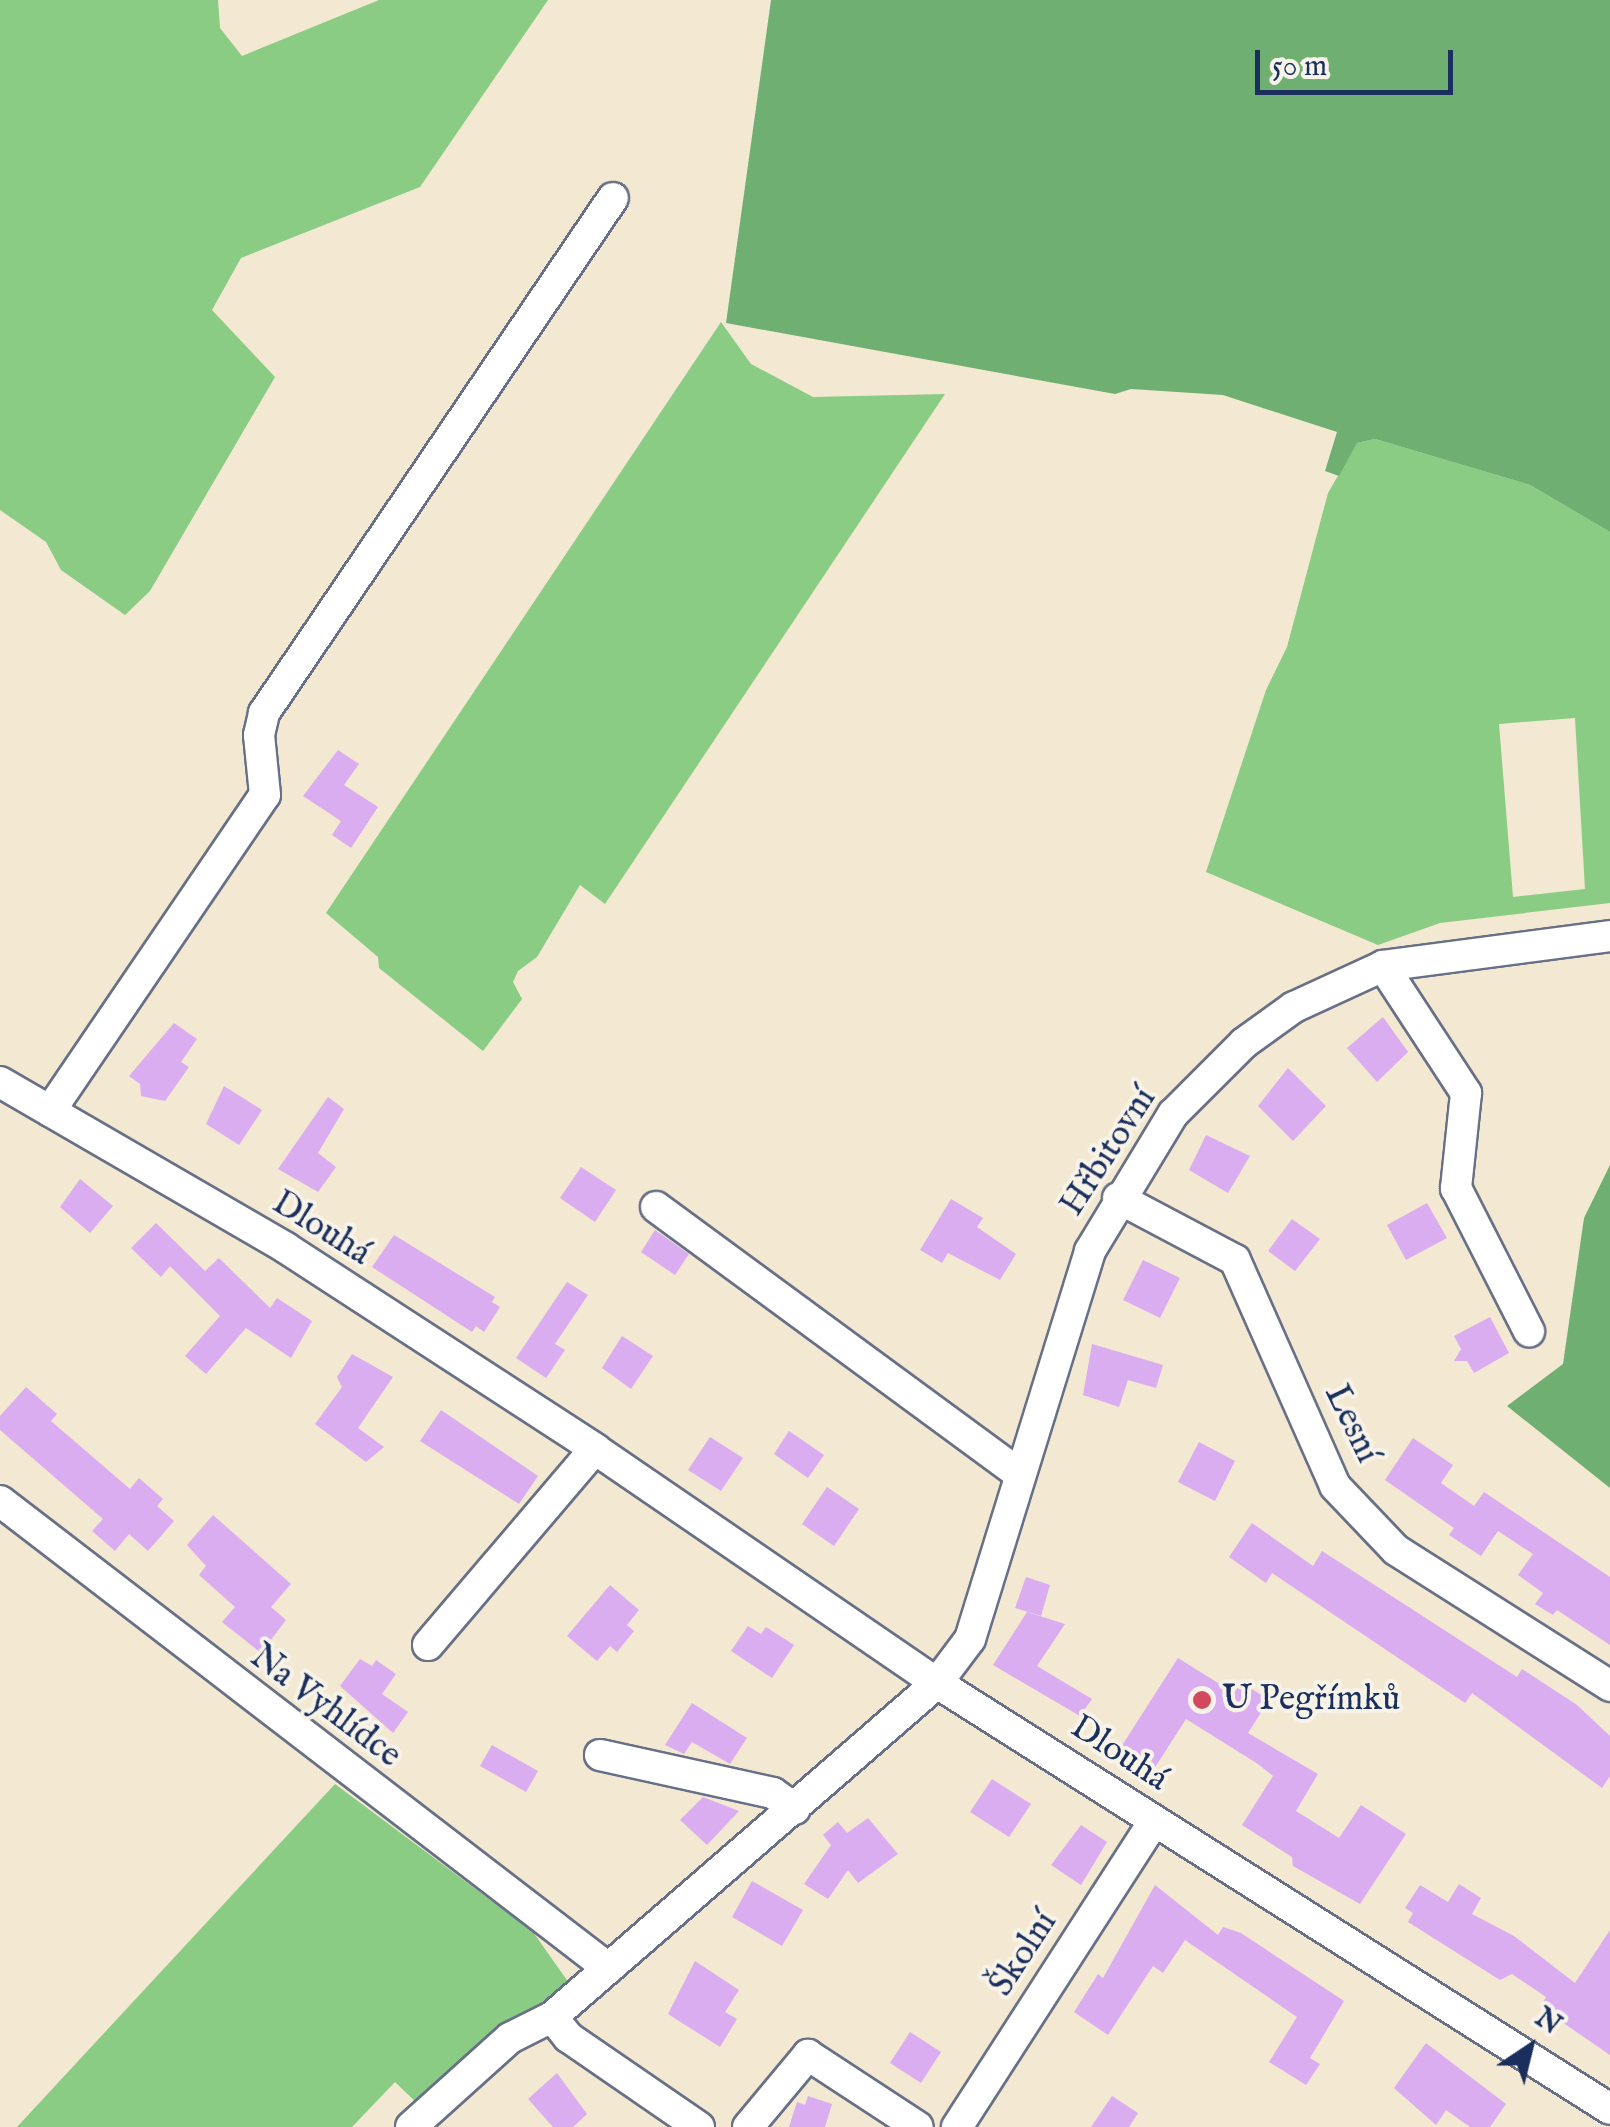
<!DOCTYPE html>
<meta charset="utf-8">
<style>
body{margin:0}
#map{position:relative;width:1610px;height:2127px;overflow:hidden;background:#f3e8d1;font-family:"IM FELL English",serif}
div>[style]{position:absolute}
[style*='--x']{left:calc(var(--x)*1px);top:calc(var(--y)*1px);width:calc(var(--w)*1px);rotate:calc(var(--a)*1deg)}
.green>*{inset:0;background:#8acc84}
.forest>*{inset:0;background:#6fb072}
.building>*{inset:0;background:#daadf0}
.roads{filter:drop-shadow(2px 0 #677086) drop-shadow(-2px 0 #677086) drop-shadow(0 2px #677086) drop-shadow(0 -2px #677086)}
.minor>*{height:30px;margin:-15px;padding:0 15px;transform-origin:15px;border-radius:15px;background:#fff}
.dots>*{width:28px;height:28px;translate:-50% -50%;box-sizing:border-box;border:5px solid #f7f3e8;border-radius:50%}
span{translate:-50% -50%;white-space:nowrap;text-align:center;line-height:1.15;-webkit-text-stroke:8px #f7f3e8;paint-order:stroke}
.street-label{font-size:35px;color:#1b2f5e}
.poi-label{font-size:35px;color:#1b2f5e}
.left{translate:0 -50%;text-align:left}
.north{position:absolute;left:1480px;top:1997px;width:100px;height:100px;-webkit-text-stroke:8px #f7f3e8;paint-order:stroke;rotate:35deg;font-size:28px;font-weight:700;line-height:40px;text-align:center;color:#1b2f5e}
.north::after{content:'';display:block;margin:auto;width:35px;height:45px;background:#1b2f5e;clip-path:polygon(50% 0,100% 100%,50% 72%,0 100%)}
.scale{position:absolute;left:1255px;top:50px;width:198px;height:45px;box-sizing:border-box;border:5px solid #1b2f5e;border-top:0;padding-left:12px;font-size:30px;line-height:35px;white-space:nowrap;color:#1b2f5e;-webkit-text-stroke:8px #f7f3e8;paint-order:stroke}
</style>
<div id="map">
<div class="green">
<div style="clip-path:polygon(0 0,218px 0,220px 28px,242px 56px,379px 0,548px 0,420px 187px,241px 258px,212px 310px,275px 377px,150px 591px,125px 615px,61px 570px,46px 542px,0 510px)"></div>
<div style="clip-path:polygon(721px 322px,751px 364px,813px 397px,945px 394px,605px 904px,580px 885px,537px 957px,518px 971px,513px 982px,522px 999px,483px 1051px,379px 968px,378px 957px,326px 913px)"></div>
<div style="clip-path:polygon(evenodd,1375px 439px,1530px 485px,1610px 532px,1610px 903px,1440px 923px,1378px 945px,1206px 872px,1266px 690px,1287px 647px,1328px 493px,1357px 443px,1375px 439px,1575px 718px,1585px 889px,1513px 897px,1499px 724px,1575px 718px)"></div>
<div style="clip-path:polygon(335px 1784px,533px 1932px,569px 1983px,486px 2041px,419px 2105px,395px 2082px,352px 2127px,17px 2127px)"></div>
</div>
<div class="forest">
<div style="clip-path:polygon(771px 0,1610px 0,1610px 532px,1530px 485px,1375px 439px,1357px 443px,1339px 476px,1325px 471px,1337px 432px,1223px 395px,1131px 389px,1115px 394px,726px 323px)"></div>
<div style="clip-path:polygon(1610px 1165px,1610px 1488px,1507px 1406px,1563px 1364px,1584px 1218px)"></div>
</div>
<div class="building">
<div style="clip-path:polygon(338px 750px,359px 764px,344px 785px,378px 807px,351px 848px,332px 835px,341px 821px,303px 796px)"></div>
<div style="clip-path:polygon(1383px 1017px,1408px 1052px,1377px 1082px,1347px 1048px)"></div>
<div style="clip-path:polygon(174px 1023px,197px 1039px,181px 1062px,189px 1067px,165px 1101px,141px 1096px,140px 1084px,129px 1076px)"></div>
<div style="clip-path:polygon(1288px 1068px,1326px 1106px,1293px 1141px,1258px 1106px)"></div>
<div style="clip-path:polygon(224px 1086px,262px 1110px,239px 1145px,206px 1124px)"></div>
<div style="clip-path:polygon(328px 1097px,344px 1109px,318px 1153px,336px 1167px,318px 1192px,278px 1169px)"></div>
<div style="clip-path:polygon(1206px 1135px,1250px 1156px,1228px 1193px,1189px 1170px)"></div>
<div style="clip-path:polygon(581px 1167px,616px 1190px,595px 1222px,560px 1198px)"></div>
<div style="clip-path:polygon(80px 1179px,113px 1206px,90px 1233px,60px 1207px)"></div>
<div style="clip-path:polygon(951px 1199px,983px 1218px,977px 1227px,1016px 1254px,1000px 1280px,948px 1253px,942px 1263px,920px 1250px)"></div>
<div style="clip-path:polygon(1427px 1203px,1447px 1238px,1406px 1260px,1387px 1225px)"></div>
<div style="clip-path:polygon(1292px 1219px,1320px 1239px,1295px 1271px,1268px 1251px)"></div>
<div style="clip-path:polygon(156px 1223px,205px 1271px,219px 1258px,270px 1308px,277px 1298px,312px 1321px,291px 1358px,246px 1328px,206px 1374px,185px 1356px,220px 1316px,170px 1266px,161px 1277px,131px 1248px)"></div>
<div style="clip-path:polygon(655px 1230px,689px 1254px,675px 1275px,641px 1252px)"></div>
<div style="clip-path:polygon(394px 1235px,495px 1297px,492px 1302px,500px 1307px,484px 1332px,476px 1326px,472px 1332px,372px 1267px)"></div>
<div style="clip-path:polygon(1143px 1260px,1180px 1278px,1160px 1318px,1123px 1300px)"></div>
<div style="clip-path:polygon(567px 1282px,588px 1295px,555px 1344px,565px 1350px,546px 1378px,516px 1358px)"></div>
<div style="clip-path:polygon(1490px 1317px,1509px 1353px,1474px 1373px,1467px 1361px,1454px 1361px,1461px 1349px,1454px 1336px)"></div>
<div style="clip-path:polygon(622px 1336px,653px 1356px,631px 1389px,602px 1368px)"></div>
<div style="clip-path:polygon(1092px 1344px,1163px 1365px,1156px 1388px,1128px 1380px,1119px 1407px,1083px 1395px)"></div>
<div style="clip-path:polygon(352px 1354px,393px 1377px,358px 1428px,384px 1447px,366px 1462px,315px 1424px,342px 1387px,337px 1377px)"></div>
<div style="clip-path:polygon(26px 1387px,57px 1414px,51px 1421px,130px 1489px,139px 1478px,163px 1499px,157px 1506px,174px 1521px,148px 1551px,129px 1534px,115px 1551px,92px 1531px,103px 1519px,0 1430px,0 1416px)"></div>
<div style="clip-path:polygon(441px 1410px,538px 1476px,519px 1504px,420px 1441px)"></div>
<div style="clip-path:polygon(789px 1431px,824px 1455px,808px 1478px,774px 1454px)"></div>
<div style="clip-path:polygon(710px 1437px,743px 1458px,721px 1491px,688px 1470px)"></div>
<div style="clip-path:polygon(1413px 1438px,1453px 1465px,1441px 1483px,1474px 1506px,1484px 1492px,1610px 1577px,1610px 1645px,1557px 1610px,1553px 1615px,1535px 1604px,1543px 1593px,1518px 1575px,1533px 1554px,1498px 1531px,1481px 1556px,1449px 1535px,1454px 1528px,1385px 1480px)"></div>
<div style="clip-path:polygon(1199px 1442px,1235px 1461px,1215px 1501px,1178px 1482px)"></div>
<div style="clip-path:polygon(827px 1487px,859px 1509px,834px 1546px,802px 1524px)"></div>
<div style="clip-path:polygon(213px 1515px,291px 1584px,271px 1607px,286px 1620px,261px 1653px,222px 1622px,235px 1607px,199px 1575px,206px 1566px,187px 1545px)"></div>
<div style="clip-path:polygon(1252px 1523px,1313px 1566px,1322px 1551px,1517px 1677px,1522px 1669px,1577px 1705px,1610px 1736px,1610px 1776px,1602px 1788px,1472px 1693px,1465px 1703px,1272px 1573px,1266px 1583px,1229px 1557px)"></div>
<div style="clip-path:polygon(1026px 1577px,1050px 1585px,1041px 1616px,1015px 1608px)"></div>
<div style="clip-path:polygon(610px 1585px,639px 1610px,627px 1625px,634px 1631px,617px 1652px,610px 1646px,597px 1661px,567px 1636px)"></div>
<div style="clip-path:polygon(1027px 1612px,1065px 1624px,1037px 1666px,1092px 1699px,1080px 1716px,993px 1665px)"></div>
<div style="clip-path:polygon(748px 1626px,761px 1634px,766px 1627px,794px 1645px,772px 1678px,731px 1651px)"></div>
<div style="clip-path:polygon(1178px 1658px,1234px 1693px,1241px 1682px,1269px 1700px,1248px 1733px,1318px 1774px,1296px 1811px,1339px 1838px,1361px 1805px,1406px 1834px,1360px 1904px,1293px 1866px,1292px 1857px,1242px 1825px,1273px 1776px,1258px 1764px,1186px 1719px,1154px 1769px,1121px 1747px)"></div>
<div style="clip-path:polygon(360px 1659px,372px 1666px,376px 1660px,396px 1674px,382px 1694px,408px 1712px,393px 1733px,340px 1686px)"></div>
<div style="clip-path:polygon(692px 1703px,747px 1738px,730px 1764px,692px 1742px,684px 1754px,665px 1745px)"></div>
<div style="clip-path:polygon(492px 1745px,538px 1771px,526px 1792px,480px 1766px)"></div>
<div style="clip-path:polygon(992px 1779px,1031px 1804px,1009px 1837px,970px 1812px)"></div>
<div style="clip-path:polygon(703px 1797px,739px 1811px,707px 1845px,680px 1820px)"></div>
<div style="clip-path:polygon(868px 1818px,898px 1854px,858px 1883px,848px 1870px,828px 1899px,804px 1884px,831px 1845px,823px 1835px,838px 1822px,847px 1833px)"></div>
<div style="clip-path:polygon(1081px 1825px,1107px 1842px,1081px 1885px,1051px 1865px)"></div>
<div style="clip-path:polygon(752px 1881px,803px 1910px,782px 1946px,732px 1917px)"></div>
<div style="clip-path:polygon(1459px 1884px,1481px 1898px,1472px 1914px,1514px 1936px,1575px 1983px,1610px 1930px,1610px 2055px,1540px 2007px,1546px 1997px,1512px 1974px,1500px 1980px,1408px 1922px,1413px 1913px,1405px 1908px,1420px 1885px,1448px 1902px)"></div>
<div style="clip-path:polygon(1155px 1885px,1218px 1935px,1223px 1927px,1241px 1933px,1344px 2001px,1310px 2058px,1320px 2064px,1306px 2085px,1269px 2062px,1297px 2017px,1185px 1940px,1163px 1973px,1153px 1966px,1108px 2035px,1074px 2012px,1098px 1974px,1103px 1978px)"></div>
<div style="clip-path:polygon(695px 1961px,739px 1990px,725px 2012px,737px 2019px,720px 2047px,668px 2014px)"></div>
<div style="clip-path:polygon(910px 2032px,941px 2052px,921px 2083px,890px 2063px)"></div>
<div style="clip-path:polygon(1426px 2043px,1506px 2104px,1490px 2127px,1470px 2127px,1446px 2110px,1436px 2125px,1394px 2088px)"></div>
<div style="clip-path:polygon(557px 2073px,587px 2114px,573px 2127px,553px 2127px,528px 2099px)"></div>
<div style="clip-path:polygon(808px 2096px,832px 2104px,825px 2127px,789px 2127px,797px 2102px,805px 2105px)"></div>
<div style="clip-path:polygon(1112px 2096px,1138px 2113px,1129px 2127px,1091px 2127px)"></div>
</div>
<div class="roads">
<div class="minor">
<div style="--x:1383;--y:966;--w:152;--a:56.8"></div>
<div style="--x:1466;--y:1093;--w:96;--a:96"></div>
<div style="--x:1456;--y:1188;--w:161;--a:63"></div>
<div style="--x:0;--y:1082;--w:331;--a:30.1"></div>
<div style="--x:286;--y:1248;--w:369;--a:33"></div>
<div style="--x:595;--y:1449;--w:414;--a:34.4"></div>
<div style="--x:937;--y:1683;--w:796;--a:32.33"></div>
<div style="--x:50;--y:1111;--w:382;--a:-55.8"></div>
<div style="--x:265;--y:795;--w:60;--a:-95.7"></div>
<div style="--x:259;--y:735;--w:23;--a:-77"></div>
<div style="--x:264;--y:713;--w:622;--a:-55.88"></div>
<div style="--x:1118;--y:1198;--w:132;--a:27.9"></div>
<div style="--x:1235;--y:1260;--w:247;--a:66.1"></div>
<div style="--x:1335;--y:1486;--w:88;--a:46.4"></div>
<div style="--x:1396;--y:1550;--w:254;--a:32.4"></div>
<div style="--x:656;--y:1207;--w:448;--a:36.3"></div>
<div style="--x:0;--y:1501;--w:767;--a:37.53"></div>
<div style="--x:428;--y:1645;--w:257;--a:-49.6"></div>
<div style="--x:600;--y:1755;--w:177;--a:12.4"></div>
<div style="--x:773;--y:1793;--w:27;--a:36"></div>
<div style="--x:552;--y:2017;--w:26;--a:51"></div>
<div style="--x:568;--y:2037;--w:159;--a:34.5"></div>
<div style="--x:411;--y:2127;--w:133;--a:-42"></div>
<div style="--x:510;--y:2038;--w:47;--a:-26.6"></div>
<div style="--x:552;--y:2017;--w:510;--a:-40.94"></div>
<div style="--x:937;--y:1683;--w:55;--a:-53.1"></div>
<div style="--x:970;--y:1639;--w:406;--a:-72.8"></div>
<div style="--x:1090;--y:1251;--w:160;--a:-58.8"></div>
<div style="--x:1173;--y:1114;--w:100;--a:-45"></div>
<div style="--x:1244;--y:1043;--w:62;--a:-35.8"></div>
<div style="--x:1294;--y:1007;--w:98;--a:-24.7"></div>
<div style="--x:1383;--y:966;--w:229;--a:-7.5"></div>
<div style="--x:748;--y:2127;--w:94;--a:-50.2"></div>
<div style="--x:808;--y:2055;--w:131;--a:33.2"></div>
<div style="--x:957;--y:2127;--w:364;--a:-57.2"></div>
</div>
</div>
<div class="dots">
<div style="left:1202px;top:1700px;background:#d1495b"></div>
</div>
<div class="street-label">
<span style="left:1109px;top:1152px;rotate:-57deg">Hřbitovní</span>
<span style="left:321px;top:1229px;rotate:32deg">Dlouhá</span>
<span style="left:1351px;top:1424px;rotate:64deg">Lesní</span>
<span style="left:325px;top:1707px;rotate:37deg">Na Vyhlídce</span>
<span style="left:1119px;top:1754px;rotate:33deg">Dlouhá</span>
<span style="left:1024px;top:1954px;rotate:-57deg">Školní</span>
</div>
<div class="poi-label">
<span class="left" style="left:1222px;top:1700px">U Pegřímků</span>
</div>
<div class="north">N</div>
<div class="scale">50 m</div>
</div>
